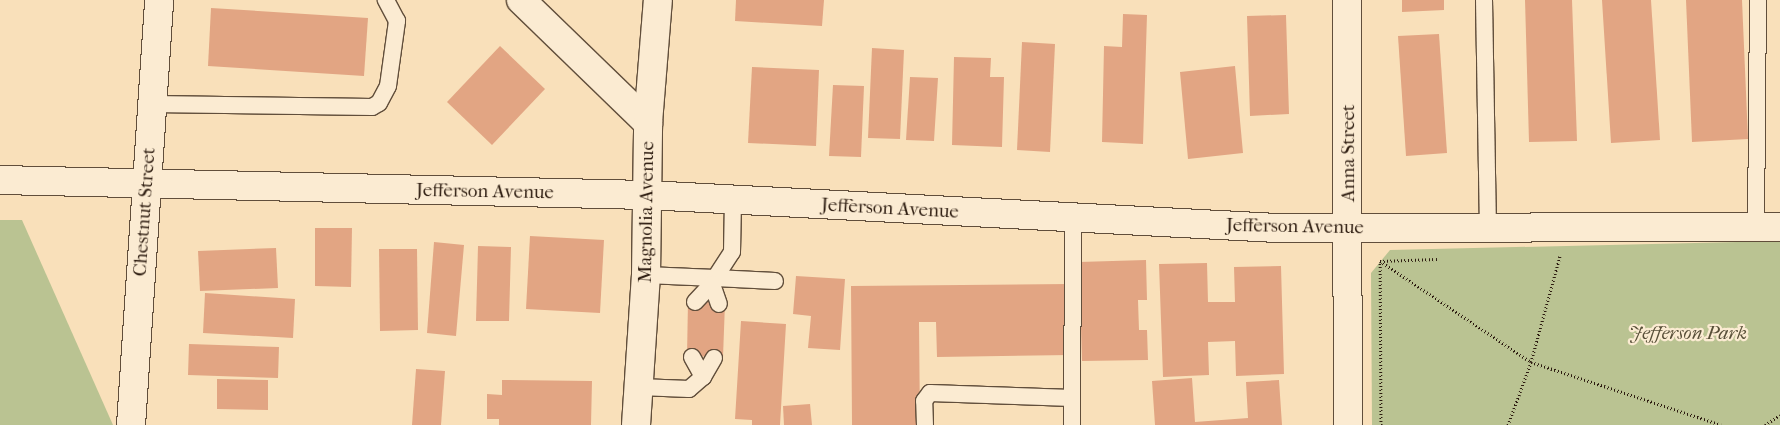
<!DOCTYPE html>
<style>
body{margin:0}
#map{position:relative;width:1780px;height:425px;overflow:hidden;background:#f9e0ba;font-family:"IM FELL French Canon",serif}
div>[style]{position:absolute}
[style*='--x']{left:calc(var(--x)*1px);top:calc(var(--y)*1px);width:calc(var(--w)*1px);rotate:calc(var(--a)*1deg)}
.green>*{inset:0;background:#bac392}
.building>*{inset:0;background:#e2a583}
.path>*{height:3px;margin-top:-1.5px;transform-origin:0;background:repeating-linear-gradient(90deg,#2e1d11 0 1px,transparent 0 3.5px)}
.roads{filter:drop-shadow(1px 0 #614e3b) drop-shadow(-1px 0 #614e3b) drop-shadow(0 1px #614e3b) drop-shadow(0 -1px #614e3b)}
.lane>*{height:16px;margin:-8px;padding:0 8px;transform-origin:8px;border-radius:8px;background:#fbebd2}
.street>*{height:28px;margin:-14px;padding:0 14px;transform-origin:14px;border-radius:14px;background:#fbebd2}
span{translate:-50% -50%;white-space:nowrap;text-align:center;line-height:1.15;-webkit-text-stroke:4.5px #fbebd2;paint-order:stroke}
.street-label{font-size:19px;color:#2e1d11}
.park-label{font-size:19px;color:#584f38;font-style:italic}
</style>
<div id="map">
<div class="green">
<div style="clip-path:polygon(0 220px,22px 220px,113px 425px,0 425px)"></div>
<div style="clip-path:polygon(1780px 241px,1780px 425px,1372px 425px,1371px 273px,1390px 250px)"></div>
</div>
<div class="building">
<div style="clip-path:polygon(736px 0,824px 0,822px 26px,735px 21px)"></div>
<div style="clip-path:polygon(1402px 0,1444px 0,1444px 10px,1402px 12px)"></div>
<div style="clip-path:polygon(1525px 0,1572px 0,1577px 141px,1529px 142px)"></div>
<div style="clip-path:polygon(1602px 0,1651px 0,1660px 140px,1611px 143px)"></div>
<div style="clip-path:polygon(1686px 0,1742px 0,1748px 139px,1692px 142px)"></div>
<div style="clip-path:polygon(211px 8px,368px 18px,364px 76px,208px 66px)"></div>
<div style="clip-path:polygon(1123px 14px,1147px 15px,1143px 144px,1102px 142px,1104px 46px,1122px 47px)"></div>
<div style="clip-path:polygon(1286px 15px,1289px 114px,1250px 116px,1247px 16px)"></div>
<div style="clip-path:polygon(1439px 34px,1447px 153px,1406px 156px,1398px 36px)"></div>
<div style="clip-path:polygon(1022px 42px,1055px 44px,1050px 152px,1017px 150px)"></div>
<div style="clip-path:polygon(500px 46px,545px 89px,492px 145px,447px 102px)"></div>
<div style="clip-path:polygon(872px 48px,904px 50px,900px 139px,868px 138px)"></div>
<div style="clip-path:polygon(954px 57px,991px 58px,990px 77px,1004px 77px,1002px 147px,952px 145px)"></div>
<div style="clip-path:polygon(1235px 66px,1243px 153px,1188px 159px,1180px 72px)"></div>
<div style="clip-path:polygon(752px 67px,819px 70px,816px 146px,748px 143px)"></div>
<div style="clip-path:polygon(910px 77px,938px 78px,934px 141px,906px 140px)"></div>
<div style="clip-path:polygon(833px 85px,864px 86px,861px 157px,829px 156px)"></div>
<div style="clip-path:polygon(315px 228px,352px 228px,351px 287px,315px 286px)"></div>
<div style="clip-path:polygon(530px 236px,604px 240px,600px 313px,526px 309px)"></div>
<div style="clip-path:polygon(434px 242px,464px 245px,456px 336px,427px 333px)"></div>
<div style="clip-path:polygon(478px 246px,511px 247px,509px 321px,476px 321px)"></div>
<div style="clip-path:polygon(276px 248px,278px 288px,200px 291px,198px 251px)"></div>
<div style="clip-path:polygon(379px 249px,417px 249px,418px 330px,380px 331px)"></div>
<div style="clip-path:polygon(1146px 260px,1147px 300px,1138px 300px,1139px 330px,1147px 330px,1148px 360px,1082px 361px,1079px 262px)"></div>
<div style="clip-path:polygon(1207px 263px,1208px 302px,1235px 302px,1234px 267px,1281px 266px,1284px 374px,1236px 376px,1235px 341px,1208px 342px,1209px 375px,1163px 377px,1159px 264px)"></div>
<div style="clip-path:polygon(796px 276px,845px 279px,840px 350px,808px 348px,811px 316px,793px 314px)"></div>
<div style="clip-path:polygon(1069px 284px,1070px 355px,937px 357px,936px 322px,919px 322px,920px 425px,852px 425px,851px 286px)"></div>
<div style="clip-path:polygon(205px 293px,295px 299px,293px 338px,203px 333px)"></div>
<div style="clip-path:polygon(688px 301px,725px 303px,723px 357px,687px 356px)"></div>
<div style="clip-path:polygon(741px 321px,786px 324px,780px 425px,752px 425px,752px 420px,735px 419px)"></div>
<div style="clip-path:polygon(189px 344px,279px 347px,278px 378px,188px 375px)"></div>
<div style="clip-path:polygon(416px 369px,445px 371px,441px 425px,412px 425px)"></div>
<div style="clip-path:polygon(1192px 378px,1195px 422px,1248px 418px,1246px 382px,1279px 380px,1282px 425px,1155px 425px,1152px 381px)"></div>
<div style="clip-path:polygon(217px 379px,268px 380px,268px 410px,217px 409px)"></div>
<div style="clip-path:polygon(502px 380px,592px 381px,591px 425px,499px 425px,499px 419px,487px 419px,487px 394px,502px 395px)"></div>
<div style="clip-path:polygon(810px 404px,812px 425px,784px 425px,783px 406px)"></div>
</div>
<div class="path">
<div style="--x:1380;--y:261;--w:182;--a:33.8"></div>
<div style="--x:1531;--y:362;--w:200;--a:18.3"></div>
<div style="--x:1381;--y:425;--w:164;--a:-90.3"></div>
<div style="--x:1380;--y:261;--w:57;--a:-2"></div>
<div style="--x:1508;--y:425;--w:67;--a:-69.9"></div>
<div style="--x:1531;--y:362;--w:110;--a:-74.7"></div>
<div style="--x:1765;--y:425;--w:18;--a:-34"></div>
</div>
<div class="roads">
<div class="lane">
<div style="--x:1484;--y:0;--w:228;--a:89"></div>
<div style="--x:152;--y:104;--w:220;--a:0.8"></div>
<div style="--x:372;--y:107;--w:8;--a:-30"></div>
<div style="--x:379;--y:103;--w:19;--a:-62"></div>
<div style="--x:388;--y:86;--w:66;--a:-82.1"></div>
<div style="--x:397;--y:21;--w:24;--a:-118"></div>
<div style="--x:1756;--y:227;--w:227;--a:-89.5"></div>
<div style="--x:646;--y:275;--w:69;--a:2.5"></div>
<div style="--x:715;--y:278;--w:31;--a:-57"></div>
<div style="--x:732;--y:252;--w:52;--a:-88.9"></div>
<div style="--x:712;--y:284;--w:7;--a:-63"></div>
<div style="--x:715;--y:278;--w:60;--a:2.9"></div>
<div style="--x:695;--y:302;--w:25;--a:-47"></div>
<div style="--x:712;--y:284;--w:21;--a:71"></div>
<div style="--x:692;--y:357;--w:23;--a:61"></div>
<div style="--x:703;--y:377;--w:22;--a:-60"></div>
<div style="--x:639;--y:387;--w:50;--a:2.3"></div>
<div style="--x:689;--y:389;--w:18;--a:-41"></div>
<div style="--x:925;--y:425;--w:24;--a:-92"></div>
<div style="--x:924;--y:401;--w:10;--a:-53"></div>
<div style="--x:930;--y:393;--w:142;--a:2"></div>
<div style="--x:1072;--y:425;--w:207;--a:-89.7"></div>
</div>
<div class="street">
<div style="--x:521;--y:0;--w:177;--a:44.1"></div>
<div style="--x:1347;--y:0;--w:425;--a:89.9"></div>
<div style="--x:0;--y:180;--w:647;--a:1.33"></div>
<div style="--x:647;--y:195;--w:631;--a:3"></div>
<div style="--x:1277;--y:228;--w:503;--a:-0.11"></div>
<div style="--x:131;--y:425;--w:426;--a:-86.2"></div>
<div style="--x:636;--y:425;--w:150;--a:-86.2"></div>
<div style="--x:646;--y:275;--w:152;--a:-89.2"></div>
<div style="--x:648;--y:123;--w:123;--a:-85.4"></div>
</div>
</div>
<div class="street-label">
<span style="left:1349px;top:153px;rotate:-90deg">Anna Street</span>
<span style="left:485px;top:192px;rotate:1deg">Jefferson Avenue</span>
<span style="left:890px;top:209px;rotate:3deg">Jefferson Avenue</span>
<span style="left:145px;top:212px;rotate:-86deg">Chestnut Street</span>
<span style="left:647px;top:212px;rotate:-89deg">Magnolia Avenue</span>
<span style="left:1295px;top:227px;rotate:1deg">Jefferson Avenue</span>
</div>
<div class="park-label">
<span style="left:1688px;top:334px">Jefferson Park</span>
</div>
</div>
